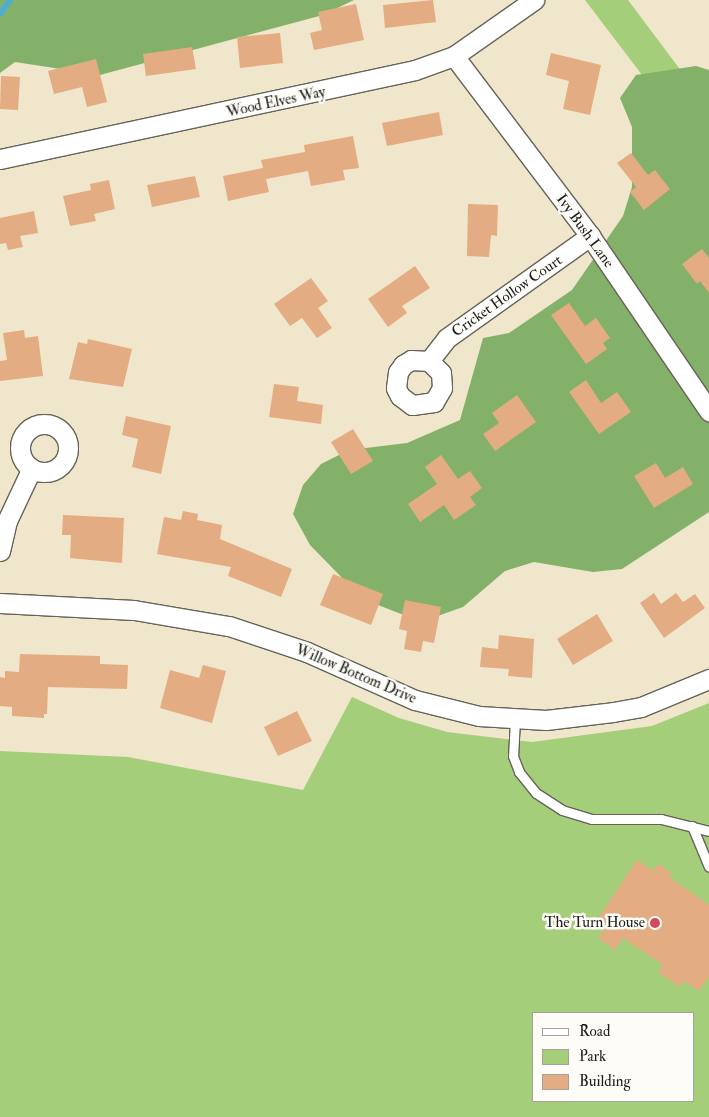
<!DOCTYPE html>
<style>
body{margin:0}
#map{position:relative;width:709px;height:1117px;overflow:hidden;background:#f0e6cb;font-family:"IM FELL Double Pica",serif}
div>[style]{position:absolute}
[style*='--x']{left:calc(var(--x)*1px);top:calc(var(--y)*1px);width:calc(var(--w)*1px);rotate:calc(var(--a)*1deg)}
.green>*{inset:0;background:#a5ce7a}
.forest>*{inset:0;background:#84b16a}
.stream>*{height:5.5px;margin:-2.75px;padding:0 2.75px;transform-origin:2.75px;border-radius:2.75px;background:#51adcf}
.building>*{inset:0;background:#e3ac82}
.roads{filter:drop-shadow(1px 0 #666359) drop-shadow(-1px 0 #666359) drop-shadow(0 1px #666359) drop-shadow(0 -1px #666359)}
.service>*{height:9px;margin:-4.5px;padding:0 4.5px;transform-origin:4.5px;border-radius:4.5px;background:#fff}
.minor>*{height:19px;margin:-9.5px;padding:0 9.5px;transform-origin:9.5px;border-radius:9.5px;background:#fff}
.minor>.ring{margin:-9.5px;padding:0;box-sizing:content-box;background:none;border:19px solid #fff;border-radius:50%}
.dots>*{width:14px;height:14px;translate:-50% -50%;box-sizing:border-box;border:2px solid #fdfcf7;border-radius:50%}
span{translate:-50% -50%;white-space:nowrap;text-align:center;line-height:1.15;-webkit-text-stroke:5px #fdfcf7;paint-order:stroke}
.street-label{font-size:15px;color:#1c1c1c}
.poi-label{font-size:15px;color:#1c1c1c}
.right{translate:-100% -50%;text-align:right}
.legend{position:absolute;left:532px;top:1012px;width:162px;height:90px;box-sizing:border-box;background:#fdfcf7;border:1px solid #a3a29f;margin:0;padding:6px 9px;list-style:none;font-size:15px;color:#1c1c1c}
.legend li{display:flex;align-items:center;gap:10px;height:25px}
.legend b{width:25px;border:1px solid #a3a29f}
</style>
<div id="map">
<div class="green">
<div style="clip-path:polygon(585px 0,628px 0,709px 108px,709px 163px)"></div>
<div style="clip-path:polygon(evenodd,352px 697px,399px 718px,447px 732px,532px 742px,652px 726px,709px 703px,709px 1117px,0 1117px,0 751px,128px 757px,303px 790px,352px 697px,533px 1013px,693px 1013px,693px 1101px,533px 1101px,533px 1013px)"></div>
</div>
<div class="forest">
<div style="clip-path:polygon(0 0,354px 0,323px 15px,100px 75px,15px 62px,0 73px)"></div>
<div style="clip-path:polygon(696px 66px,709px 70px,709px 512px,622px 569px,593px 572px,534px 562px,505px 571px,463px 607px,432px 618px,401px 614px,373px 603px,350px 586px,310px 545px,293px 514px,303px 485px,321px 464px,349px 450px,407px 443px,460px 420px,483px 338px,509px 333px,572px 290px,623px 216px,632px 187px,632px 127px,620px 98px,636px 75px)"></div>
</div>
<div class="stream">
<div style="--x:0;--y:14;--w:17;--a:-54"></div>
</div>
<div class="building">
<div style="clip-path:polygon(433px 0,436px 22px,385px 28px,383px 5px)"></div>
<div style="clip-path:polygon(356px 4px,364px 40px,314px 50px,310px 33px,322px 30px,318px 12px)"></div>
<div style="clip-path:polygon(280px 33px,283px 63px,240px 68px,237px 37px)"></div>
<div style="clip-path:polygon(192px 47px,196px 69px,146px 76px,143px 54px)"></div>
<div style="clip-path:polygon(551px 53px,601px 65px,590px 115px,563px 109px,569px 81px,546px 75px)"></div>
<div style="clip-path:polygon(96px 59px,107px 102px,87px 107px,82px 87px,54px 94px,48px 71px)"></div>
<div style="clip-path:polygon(1px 76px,20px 77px,18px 110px,0 109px)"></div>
<div style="clip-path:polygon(439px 112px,443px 135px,387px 146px,382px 123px)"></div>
<div style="clip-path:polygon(353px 136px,359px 168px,343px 170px,345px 180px,311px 186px,308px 171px,266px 179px,269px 192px,228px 201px,223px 176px,263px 168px,261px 160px,305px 152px,304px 145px)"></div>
<div style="clip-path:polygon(631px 153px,648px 175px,655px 170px,670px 189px,644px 210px,630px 192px,636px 187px,617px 163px)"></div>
<div style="clip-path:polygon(195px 176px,200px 197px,152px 207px,147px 185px)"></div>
<div style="clip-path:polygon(109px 180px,115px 209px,94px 214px,96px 221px,70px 226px,63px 196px,91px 190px,90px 184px)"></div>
<div style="clip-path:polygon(468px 204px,498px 205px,497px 236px,491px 235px,489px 257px,467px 256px)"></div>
<div style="clip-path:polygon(34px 211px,38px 233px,20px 236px,23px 247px,8px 250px,6px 243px,0 244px,0 218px)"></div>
<div style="clip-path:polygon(702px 249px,709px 258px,709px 293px,700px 281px,697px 284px,682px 264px)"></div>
<div style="clip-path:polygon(415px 266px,430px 288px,402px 306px,407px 313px,388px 327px,368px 299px)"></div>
<div style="clip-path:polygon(311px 278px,328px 301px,318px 308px,332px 328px,317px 338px,302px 318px,290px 326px,274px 304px)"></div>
<div style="clip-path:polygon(569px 303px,585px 326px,596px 318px,610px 338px,603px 343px,607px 349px,586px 364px,551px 315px)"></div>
<div style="clip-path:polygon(24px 330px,25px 338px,38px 336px,43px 376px,0 381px,0 361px,7px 360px,3px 333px)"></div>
<div style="clip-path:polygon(88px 339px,132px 349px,123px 387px,69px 379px,78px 342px,87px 344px)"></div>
<div style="clip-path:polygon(586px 380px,601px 403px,617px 392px,631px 412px,599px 434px,569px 392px)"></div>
<div style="clip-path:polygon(274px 384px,299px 387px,297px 401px,323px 405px,321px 424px,269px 417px)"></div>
<div style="clip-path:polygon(517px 395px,536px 422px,495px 451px,483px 434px,499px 423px,492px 413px)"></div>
<div style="clip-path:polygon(126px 416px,171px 426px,161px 474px,132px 467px,138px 439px,122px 435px)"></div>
<div style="clip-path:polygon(353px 429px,373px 461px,351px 474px,331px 442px)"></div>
<div style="clip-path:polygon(441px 455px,458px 479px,470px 471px,482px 488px,470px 497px,476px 505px,454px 520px,444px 505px,420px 522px,408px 504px,437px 484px,425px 467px)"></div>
<div style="clip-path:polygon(656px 463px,665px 478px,683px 467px,693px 484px,654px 508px,634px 476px)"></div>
<div style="clip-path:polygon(183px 511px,198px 514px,197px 520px,222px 525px,220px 539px,292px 569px,281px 597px,228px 576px,231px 567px,157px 554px,164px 517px,181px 520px)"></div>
<div style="clip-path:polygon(63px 515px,124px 518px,122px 563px,70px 558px,71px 535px,62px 535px)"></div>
<div style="clip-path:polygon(333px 574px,383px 594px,371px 625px,320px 605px)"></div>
<div style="clip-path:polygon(654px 593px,661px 604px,676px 593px,683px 602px,695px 594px,705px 608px,664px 638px,640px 603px)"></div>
<div style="clip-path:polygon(405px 600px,441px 607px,434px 643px,423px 641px,421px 652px,404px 649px,407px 631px,399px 629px)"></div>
<div style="clip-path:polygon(597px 614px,613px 641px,573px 665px,557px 639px)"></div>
<div style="clip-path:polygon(499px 635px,534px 639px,532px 678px,508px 676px,509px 669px,480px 667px,482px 647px,498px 649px)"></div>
<div style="clip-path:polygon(20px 654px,100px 656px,100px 664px,128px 665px,127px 689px,48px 687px,47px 714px,44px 714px,44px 718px,12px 716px,12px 707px,0 706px,0 677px,5px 678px,5px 671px,19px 672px)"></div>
<div style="clip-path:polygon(203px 665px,226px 671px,212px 723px,160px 708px,170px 670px,199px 678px)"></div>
<div style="clip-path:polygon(297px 711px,312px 741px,278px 756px,264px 727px)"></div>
<div style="clip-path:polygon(637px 860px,653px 871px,658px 864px,672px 873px,669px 877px,709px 905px,709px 976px,699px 991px,684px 981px,680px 987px,658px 972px,663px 965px,623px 938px,615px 950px,598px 938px,606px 926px,597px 920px)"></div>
</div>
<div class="roads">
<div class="service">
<div style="--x:515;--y:719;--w:37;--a:93"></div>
<div style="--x:513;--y:756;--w:17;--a:69"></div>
<div style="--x:519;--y:772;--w:27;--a:51"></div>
<div style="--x:536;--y:793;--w:31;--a:33"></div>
<div style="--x:562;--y:810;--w:31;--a:17"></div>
<div style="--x:592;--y:819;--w:69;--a:0"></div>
<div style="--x:661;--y:819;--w:49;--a:14"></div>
<div style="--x:692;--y:826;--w:44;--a:67.5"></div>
</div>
<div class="minor">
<div style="--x:454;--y:56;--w:226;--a:52.9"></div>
<div style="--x:590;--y:236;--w:212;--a:55.8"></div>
<div style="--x:0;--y:159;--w:424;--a:-12.1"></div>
<div style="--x:415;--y:70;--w:41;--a:-19.7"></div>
<div style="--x:454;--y:56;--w:98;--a:-35"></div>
<div style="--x:429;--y:361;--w:17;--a:45"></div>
<div style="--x:441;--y:373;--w:15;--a:86"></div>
<div style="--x:442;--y:388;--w:16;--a:120"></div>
<div style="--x:434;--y:402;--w:22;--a:172"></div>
<div style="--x:412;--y:405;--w:15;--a:-143"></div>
<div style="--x:400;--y:396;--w:9;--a:-117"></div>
<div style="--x:396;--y:388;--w:16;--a:-83"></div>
<div style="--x:398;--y:372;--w:9;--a:-54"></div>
<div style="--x:403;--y:365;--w:9;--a:-32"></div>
<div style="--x:411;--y:360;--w:18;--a:3"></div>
<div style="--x:429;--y:361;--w:29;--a:-52"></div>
<div style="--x:447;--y:338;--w:176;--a:-35.5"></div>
<div class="ring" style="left:20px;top:424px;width:29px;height:29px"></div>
<div style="--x:0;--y:551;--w:31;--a:-77"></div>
<div style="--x:7;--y:521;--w:56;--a:-64.8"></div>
<div style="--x:0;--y:603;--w:134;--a:3"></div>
<div style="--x:134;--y:610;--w:96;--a:9.6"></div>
<div style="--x:229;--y:626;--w:82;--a:18.4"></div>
<div style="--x:307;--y:652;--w:118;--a:24"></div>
<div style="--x:415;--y:700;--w:66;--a:14"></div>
<div style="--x:479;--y:716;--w:67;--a:3.4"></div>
<div style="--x:546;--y:720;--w:67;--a:-6.8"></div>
<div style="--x:613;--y:712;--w:28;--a:-10"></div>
<div style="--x:641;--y:707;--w:74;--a:-22.4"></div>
</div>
</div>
<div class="dots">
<div style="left:655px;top:923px;background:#d1495b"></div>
</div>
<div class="street-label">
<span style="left:276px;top:102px;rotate:-12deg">Wood Elves Way</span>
<span style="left:585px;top:231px;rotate:54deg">Ivy Bush Lane</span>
<span style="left:507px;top:296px;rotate:-35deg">Cricket Hollow Court</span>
<span style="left:356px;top:674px;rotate:23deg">Willow Bottom Drive</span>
</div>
<div class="poi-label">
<span class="right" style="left:645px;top:923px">The Turn House</span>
</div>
<ul class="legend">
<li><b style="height:6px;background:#fff"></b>Road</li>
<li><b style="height:14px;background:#a5ce7a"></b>Park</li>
<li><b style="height:14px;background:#e3ac82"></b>Building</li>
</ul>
</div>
